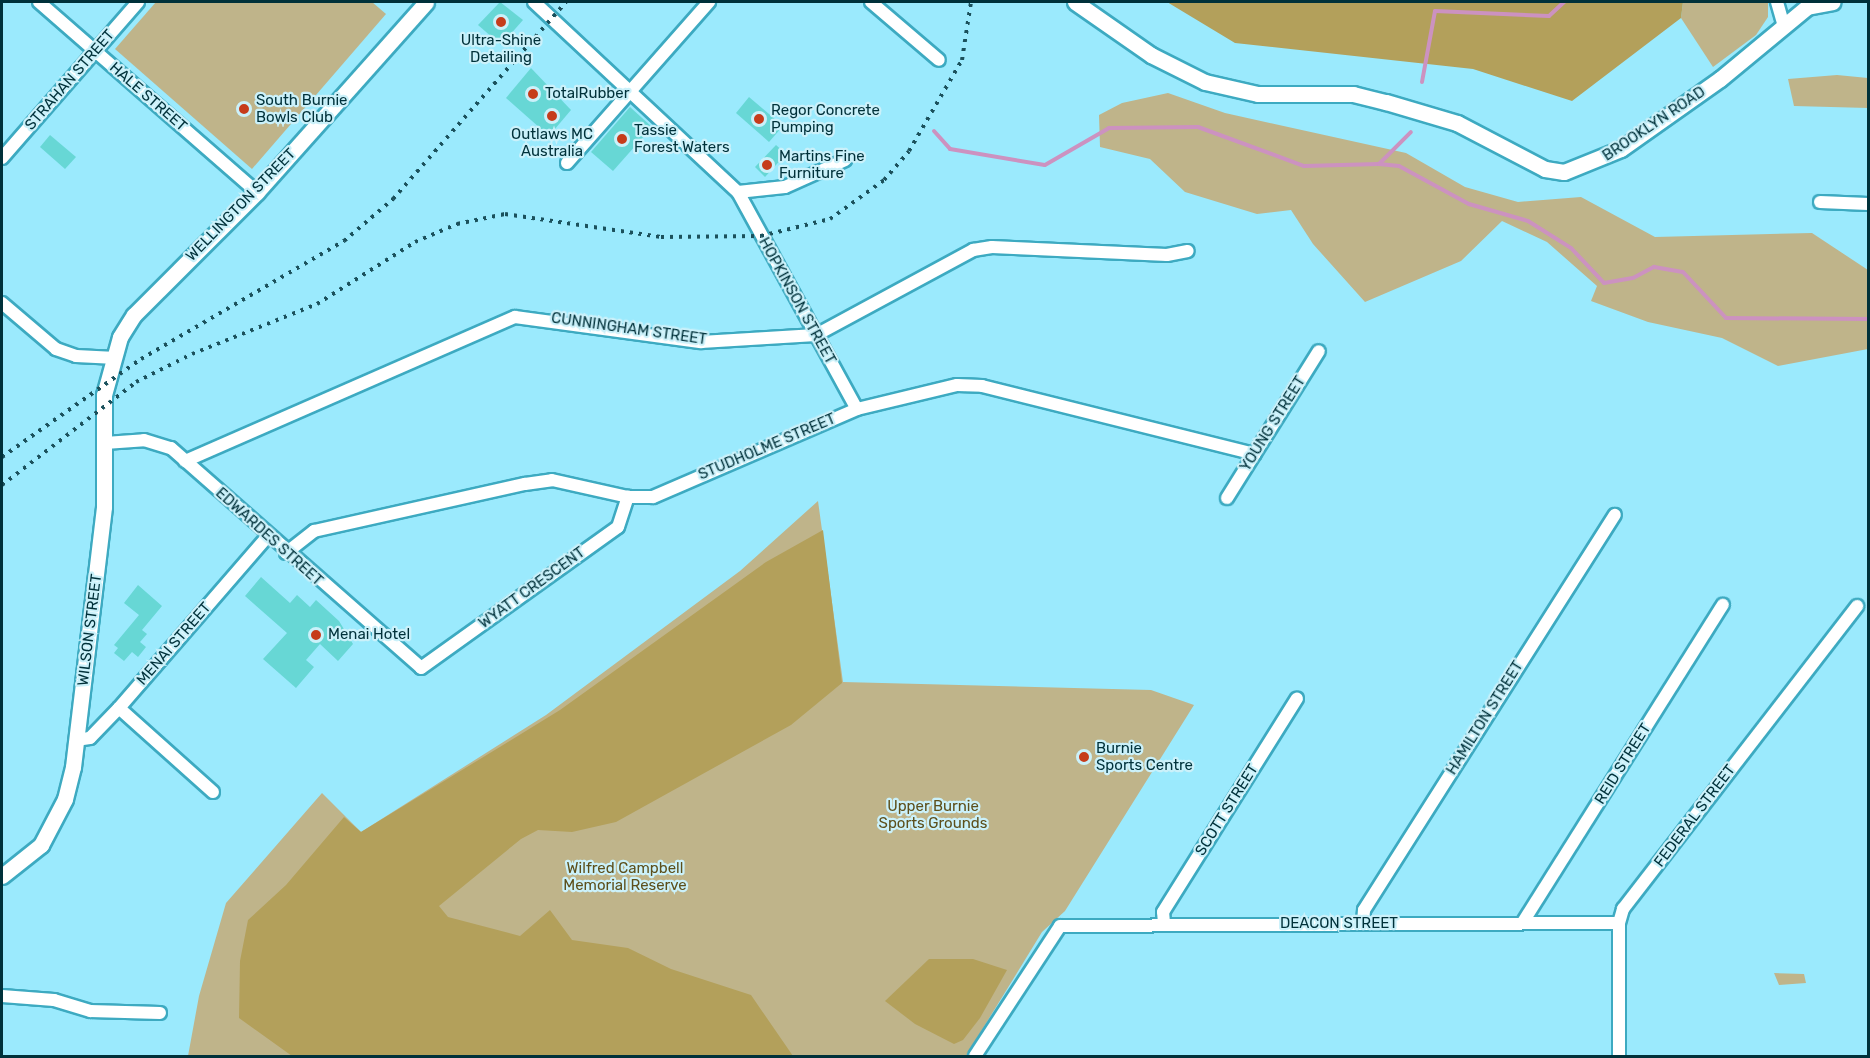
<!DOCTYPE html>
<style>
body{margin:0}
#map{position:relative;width:1870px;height:1058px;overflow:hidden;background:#9beafd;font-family:Rubik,sans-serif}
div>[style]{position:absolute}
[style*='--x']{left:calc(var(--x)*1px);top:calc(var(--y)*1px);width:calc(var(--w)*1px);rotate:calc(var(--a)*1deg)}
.green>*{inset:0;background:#bfb48a}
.forest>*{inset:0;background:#b3a05b}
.stream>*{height:4px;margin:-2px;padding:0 2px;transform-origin:2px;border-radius:2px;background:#cc92c0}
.building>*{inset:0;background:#67d7d5}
.roads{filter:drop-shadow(2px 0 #3daac1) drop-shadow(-2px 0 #3daac1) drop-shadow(0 2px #3daac1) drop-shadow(0 -2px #3daac1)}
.minor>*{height:12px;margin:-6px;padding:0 6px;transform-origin:6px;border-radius:6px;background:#fff}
.tertiary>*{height:15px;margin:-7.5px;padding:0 7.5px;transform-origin:7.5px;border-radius:7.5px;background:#fff}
.rail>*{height:4px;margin-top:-2px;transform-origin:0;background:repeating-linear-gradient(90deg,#1b515c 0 3px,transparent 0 9px)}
.dots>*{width:16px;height:16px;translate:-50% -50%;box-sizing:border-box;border:3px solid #cbf1fa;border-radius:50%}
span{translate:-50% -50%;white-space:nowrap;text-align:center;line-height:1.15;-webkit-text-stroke:4.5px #cbf1fa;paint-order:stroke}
.poi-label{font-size:15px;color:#00313a}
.left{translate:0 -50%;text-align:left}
.street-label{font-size:15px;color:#00313a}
.park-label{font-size:15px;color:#5d4f1b}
.frame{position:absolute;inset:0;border:3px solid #00313a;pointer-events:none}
</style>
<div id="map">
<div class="green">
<div style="clip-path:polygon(156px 2px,372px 2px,386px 14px,252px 169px,115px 49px)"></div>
<div style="clip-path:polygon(1683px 2px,1768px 2px,1768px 17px,1756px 35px,1713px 67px,1681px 18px)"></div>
<div style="clip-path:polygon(1837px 75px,1868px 78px,1868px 108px,1794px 106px,1788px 79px)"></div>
<div style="clip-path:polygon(1168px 93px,1225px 113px,1406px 153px,1465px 187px,1518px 202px,1581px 197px,1655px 237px,1812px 233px,1868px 270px,1868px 349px,1778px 366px,1722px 338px,1648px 322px,1591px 301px,1597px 286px,1547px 242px,1502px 221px,1461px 261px,1365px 302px,1313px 244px,1291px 210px,1257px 214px,1185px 192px,1150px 159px,1100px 147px,1099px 115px,1122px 103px)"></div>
<div style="clip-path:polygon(818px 501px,843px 682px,1151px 690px,1194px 705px,1065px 911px,1042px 932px,966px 1056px,188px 1056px,199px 996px,226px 903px,322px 793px,361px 832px,546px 715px,740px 571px)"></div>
<div style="clip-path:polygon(1774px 973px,1804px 974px,1806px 983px,1779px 985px)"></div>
</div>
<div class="forest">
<div style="clip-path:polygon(1167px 2px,1683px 2px,1681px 18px,1572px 101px,1473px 69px,1235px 43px)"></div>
<div style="clip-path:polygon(823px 530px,842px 683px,791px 725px,616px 822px,572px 832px,538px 830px,521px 839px,439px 906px,448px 917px,520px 936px,550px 910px,572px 940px,628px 948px,671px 969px,751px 995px,793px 1056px,292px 1056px,239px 1018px,240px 961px,248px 920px,286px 885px,344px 817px,361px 832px,560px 710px,766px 562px)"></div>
<div style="clip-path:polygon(929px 959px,973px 959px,1007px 970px,980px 1018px,963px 1040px,954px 1044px,915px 1024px,885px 1001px)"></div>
</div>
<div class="stream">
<div style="--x:1422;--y:82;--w:72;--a:-79.6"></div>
<div style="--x:1435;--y:11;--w:114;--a:2.5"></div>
<div style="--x:1549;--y:16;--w:21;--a:-43"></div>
<div style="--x:934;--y:131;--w:24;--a:48"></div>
<div style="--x:950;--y:149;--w:96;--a:9.6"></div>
<div style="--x:1045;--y:165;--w:74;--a:-30"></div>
<div style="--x:1109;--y:128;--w:89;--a:-0.6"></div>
<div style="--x:1198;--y:127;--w:113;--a:20.2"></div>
<div style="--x:1304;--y:166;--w:75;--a:-1.5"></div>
<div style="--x:1379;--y:164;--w:45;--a:-45"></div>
<div style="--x:1379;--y:164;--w:20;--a:6"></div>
<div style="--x:1399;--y:166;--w:80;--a:28.5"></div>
<div style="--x:1469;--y:204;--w:61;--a:16.1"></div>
<div style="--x:1528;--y:221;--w:51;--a:32.1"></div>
<div style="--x:1571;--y:248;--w:48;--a:46.7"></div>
<div style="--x:1604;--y:283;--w:29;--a:-10"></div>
<div style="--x:1633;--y:278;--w:24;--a:-28"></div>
<div style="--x:1654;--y:267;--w:29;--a:10"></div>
<div style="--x:1683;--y:272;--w:63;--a:46.9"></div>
<div style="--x:1726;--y:318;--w:142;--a:0.4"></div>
</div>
<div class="building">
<div style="clip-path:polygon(500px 2px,523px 20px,501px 45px,478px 25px)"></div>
<div style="clip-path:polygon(531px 68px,571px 110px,549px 136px,506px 98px)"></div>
<div style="clip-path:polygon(749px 97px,783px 126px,769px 142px,736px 113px)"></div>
<div style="clip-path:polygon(630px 107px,652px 127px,613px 171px,591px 152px)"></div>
<div style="clip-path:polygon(50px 135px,76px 157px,65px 169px,40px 147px)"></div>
<div style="clip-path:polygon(776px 145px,786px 154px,765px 177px,755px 167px)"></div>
<div style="clip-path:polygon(261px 577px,290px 603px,297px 595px,310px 607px,316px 600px,339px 621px,353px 644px,338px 661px,320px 644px,306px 660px,314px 667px,296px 688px,263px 659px,287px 633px,245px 596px)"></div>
<div style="clip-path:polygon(138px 585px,162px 606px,142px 630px,147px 634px,140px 642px,146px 647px,138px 657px,132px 652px,124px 661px,114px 653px,118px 648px,114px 645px,139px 615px,124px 603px)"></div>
</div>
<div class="roads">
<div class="minor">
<div style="--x:39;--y:2;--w:289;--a:41.1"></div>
<div style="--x:534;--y:2;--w:279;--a:43"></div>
<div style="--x:738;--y:192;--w:247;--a:61.3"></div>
<div style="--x:871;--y:2;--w:89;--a:40.5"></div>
<div style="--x:1777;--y:2;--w:25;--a:74"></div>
<div style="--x:2;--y:158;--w:207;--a:-48.9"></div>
<div style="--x:567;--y:163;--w:215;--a:-48.6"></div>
<div style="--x:738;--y:192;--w:47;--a:-6.1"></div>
<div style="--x:785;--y:187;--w:66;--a:-24.2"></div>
<div style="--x:1820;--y:202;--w:48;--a:2.4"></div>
<div style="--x:2;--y:303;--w:71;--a:40.4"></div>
<div style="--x:56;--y:349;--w:21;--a:19"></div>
<div style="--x:76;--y:356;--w:35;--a:3"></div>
<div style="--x:105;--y:443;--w:39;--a:-4"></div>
<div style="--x:144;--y:440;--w:28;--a:17"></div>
<div style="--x:171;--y:448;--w:333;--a:41.3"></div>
<div style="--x:421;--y:668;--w:242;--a:-35.6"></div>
<div style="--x:618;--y:527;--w:32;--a:-72"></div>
<div style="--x:185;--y:461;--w:360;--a:-23.6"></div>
<div style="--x:515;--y:317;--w:188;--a:7.7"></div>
<div style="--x:701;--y:342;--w:115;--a:-3.5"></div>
<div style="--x:816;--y:335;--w:179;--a:-28.4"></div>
<div style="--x:973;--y:250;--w:19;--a:-9"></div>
<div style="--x:992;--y:247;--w:175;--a:2.6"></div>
<div style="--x:1167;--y:255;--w:21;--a:-11"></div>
<div style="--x:1227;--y:498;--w:173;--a:-58"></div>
<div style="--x:286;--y:553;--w:36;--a:-38"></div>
<div style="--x:314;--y:531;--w:216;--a:-12.6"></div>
<div style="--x:525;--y:484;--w:27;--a:-8"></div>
<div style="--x:552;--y:480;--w:78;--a:12.6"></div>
<div style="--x:628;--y:497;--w:25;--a:0"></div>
<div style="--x:653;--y:497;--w:222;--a:-23.3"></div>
<div style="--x:857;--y:409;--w:103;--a:-13.5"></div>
<div style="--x:957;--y:385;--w:25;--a:2"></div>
<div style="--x:982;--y:386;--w:281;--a:14"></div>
<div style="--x:119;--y:708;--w:126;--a:41.8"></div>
<div style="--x:76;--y:740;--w:14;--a:-8"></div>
<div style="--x:90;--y:738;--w:42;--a:-46"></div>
<div style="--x:119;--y:708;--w:226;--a:-49.1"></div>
<div style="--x:1523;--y:922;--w:375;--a:-57.8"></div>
<div style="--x:1164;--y:923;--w:11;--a:-95"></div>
<div style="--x:1163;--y:912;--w:252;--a:-57.9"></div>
<div style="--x:1363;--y:924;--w:14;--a:-86"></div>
<div style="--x:1364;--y:910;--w:468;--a:-57.6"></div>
<div style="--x:2;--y:996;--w:52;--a:4.4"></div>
<div style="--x:54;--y:1000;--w:38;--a:17"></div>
<div style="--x:90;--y:1011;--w:70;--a:1.6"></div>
<div style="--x:975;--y:1056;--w:155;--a:-56.8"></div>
<div style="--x:1060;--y:926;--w:559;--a:-0.31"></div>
<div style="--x:1619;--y:1056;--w:133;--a:-90"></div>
<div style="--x:1619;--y:923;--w:15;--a:-74"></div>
<div style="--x:1623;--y:909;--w:383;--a:-52.3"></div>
</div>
<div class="tertiary">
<div style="--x:1075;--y:2;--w:93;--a:34.9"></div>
<div style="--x:1151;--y:55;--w:60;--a:26.6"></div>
<div style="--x:1205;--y:82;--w:54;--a:12.8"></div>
<div style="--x:1258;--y:94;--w:95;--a:0"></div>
<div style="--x:1353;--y:94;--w:34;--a:14"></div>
<div style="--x:1386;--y:102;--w:74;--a:16.5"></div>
<div style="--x:1457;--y:123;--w:99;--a:27.6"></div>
<div style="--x:1545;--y:169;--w:19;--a:9"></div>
<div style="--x:1564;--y:172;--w:61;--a:-22"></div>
<div style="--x:1621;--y:149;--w:121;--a:-35.3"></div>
<div style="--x:1720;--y:79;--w:121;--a:-39.6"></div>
<div style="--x:1807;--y:7;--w:26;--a:-11"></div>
<div style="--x:2;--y:876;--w:50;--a:-38.5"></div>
<div style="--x:41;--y:845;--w:52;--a:-62.4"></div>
<div style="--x:65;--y:799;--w:33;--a:-76"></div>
<div style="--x:73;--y:767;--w:262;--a:-83.2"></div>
<div style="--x:104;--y:507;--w:112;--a:-90"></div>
<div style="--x:104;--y:395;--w:60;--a:-74.6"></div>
<div style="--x:120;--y:337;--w:26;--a:-58"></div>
<div style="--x:134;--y:315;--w:174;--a:-45"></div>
<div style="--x:257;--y:192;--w:254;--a:-48.3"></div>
</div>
</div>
<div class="rail">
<div style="--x:2;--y:457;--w:170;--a:-35.2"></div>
<div style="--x:141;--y:359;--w:235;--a:-30.2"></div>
<div style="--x:344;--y:241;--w:65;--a:-40.6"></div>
<div style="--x:393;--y:199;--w:262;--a:-48.7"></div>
<div style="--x:2;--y:485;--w:169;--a:-37.5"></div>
<div style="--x:136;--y:382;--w:63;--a:-26.6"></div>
<div style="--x:192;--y:354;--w:135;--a:-21.8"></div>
<div style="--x:317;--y:304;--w:116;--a:-32.3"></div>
<div style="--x:415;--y:242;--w:46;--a:-23.2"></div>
<div style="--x:457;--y:224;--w:49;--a:-11.8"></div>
<div style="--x:505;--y:214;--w:158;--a:8.4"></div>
<div style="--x:661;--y:237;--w:100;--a:-0.6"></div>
<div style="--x:761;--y:236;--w:71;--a:-13.8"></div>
<div style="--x:830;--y:219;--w:67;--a:-35.8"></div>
<div style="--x:884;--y:180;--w:38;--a:-49"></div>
<div style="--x:909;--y:151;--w:105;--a:-59.8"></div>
<div style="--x:962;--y:60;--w:59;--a:-81.2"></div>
</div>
<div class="dots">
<div style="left:501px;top:22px;background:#c63c1b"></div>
<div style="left:533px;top:94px;background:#c63c1b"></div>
<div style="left:244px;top:109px;background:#c63c1b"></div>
<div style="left:552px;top:116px;background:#c63c1b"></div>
<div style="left:759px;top:119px;background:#c63c1b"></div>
<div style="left:622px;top:139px;background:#c63c1b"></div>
<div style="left:767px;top:165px;background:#c63c1b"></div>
<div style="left:316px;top:635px;background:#c63c1b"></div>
<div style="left:1084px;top:757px;background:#c63c1b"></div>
</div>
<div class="poi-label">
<span style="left:501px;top:49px">Ultra-Shine<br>Detailing</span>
<span class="left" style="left:545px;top:94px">TotalRubber</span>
<span class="left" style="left:256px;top:109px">South Burnie<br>Bowls Club</span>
<span class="left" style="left:771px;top:119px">Regor Concrete<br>Pumping</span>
<span class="left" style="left:634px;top:139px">Tassie<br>Forest Waters</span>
<span style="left:552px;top:143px">Outlaws MC<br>Australia</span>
<span class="left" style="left:779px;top:165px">Martins Fine<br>Furniture</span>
<span class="left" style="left:328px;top:635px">Menai Hotel</span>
<span class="left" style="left:1096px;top:757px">Burnie<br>Sports Centre</span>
</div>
<div class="street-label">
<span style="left:70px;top:80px;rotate:-49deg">STRAHAN STREET</span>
<span style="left:148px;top:97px;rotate:41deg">HALE STREET</span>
<span style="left:1654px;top:124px;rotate:-34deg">BROOKLYN ROAD</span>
<span style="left:241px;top:205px;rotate:-46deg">WELLINGTON STREET</span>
<span style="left:797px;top:301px;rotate:61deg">HOPKINSON STREET</span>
<span style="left:629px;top:329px;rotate:8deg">CUNNINGHAM STREET</span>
<span style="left:1273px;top:424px;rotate:-58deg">YOUNG STREET</span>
<span style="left:767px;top:447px;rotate:-23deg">STUDHOLME STREET</span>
<span style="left:269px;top:537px;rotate:42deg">EDWARDES STREET</span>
<span style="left:532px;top:588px;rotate:-36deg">WYATT CRESCENT</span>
<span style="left:90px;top:630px;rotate:-83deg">WILSON STREET</span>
<span style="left:174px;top:644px;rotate:-49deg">MENAI STREET</span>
<span style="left:1485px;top:718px;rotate:-58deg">HAMILTON STREET</span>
<span style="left:1623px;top:764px;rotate:-58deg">REID STREET</span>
<span style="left:1227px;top:810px;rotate:-58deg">SCOTT STREET</span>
<span style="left:1695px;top:816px;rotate:-53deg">FEDERAL STREET</span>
<span style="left:1339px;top:924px">DEACON STREET</span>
</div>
<div class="park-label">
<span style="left:933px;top:815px">Upper Burnie<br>Sports Grounds</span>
<span style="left:625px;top:877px">Wilfred Campbell<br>Memorial Reserve</span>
</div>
<div class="frame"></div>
</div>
